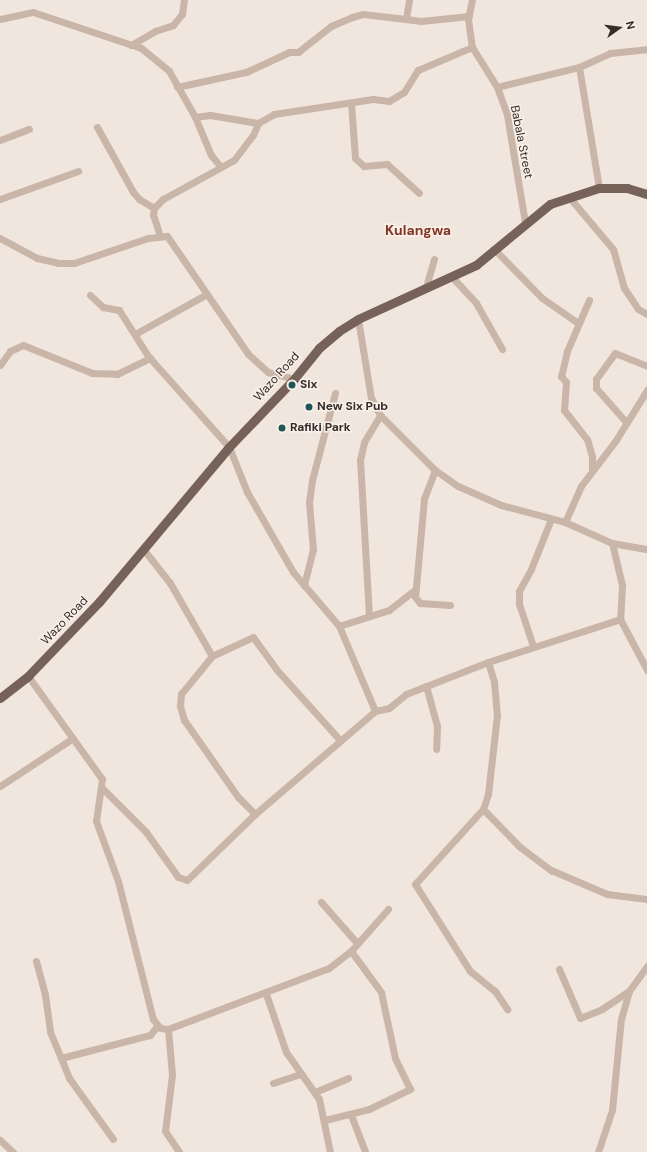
<!DOCTYPE html>
<style>
body{margin:0}
#map{position:relative;width:647px;height:1152px;overflow:hidden;background:#f1e6dd;font-family:"DM Sans",sans-serif}
div>[style]{position:absolute}
[style*='--x']{left:calc(var(--x)*1px);top:calc(var(--y)*1px);width:calc(var(--w)*1px);rotate:calc(var(--a)*1deg)}
.minor>*{height:7px;margin:-3.5px;padding:0 3.5px;transform-origin:3.5px;border-radius:3.5px;background:#c9b6a9}
.major>*{height:9px;margin:-4.5px;padding:0 4.5px;transform-origin:4.5px;border-radius:4.5px;background:#77625a}
.dots>*{width:11px;height:11px;translate:-50% -50%;box-sizing:border-box;border:2px solid #f9f1e9;border-radius:50%}
span{translate:-50% -50%;white-space:nowrap;text-align:center;line-height:1.15;-webkit-text-stroke:3px #f9f1e9;paint-order:stroke}
.street-label{font-size:12px;color:#362c29}
.poi-label{font-size:12px;color:#362c29;font-weight:700}
.left{translate:0 -50%;text-align:left}
.quarter-label{font-size:14px;color:#823525;font-weight:700}
.north{position:absolute;left:599px;top:8px;width:40px;height:40px;-webkit-text-stroke:3px #f9f1e9;paint-order:stroke;rotate:76deg;font-size:11px;font-weight:700;line-height:16px;text-align:center;color:#362c29}
.north::after{content:'';display:block;margin:auto;width:14px;height:18px;background:#362c29;clip-path:polygon(50% 0,100% 100%,50% 72%,0 100%)}
</style>
<div id="map">
<div class="minor">
<div style="--x:472;--y:0;--w:19;--a:102"></div>
<div style="--x:468;--y:19;--w:28;--a:82"></div>
<div style="--x:472;--y:47;--w:47;--a:58"></div>
<div style="--x:497;--y:87;--w:30;--a:70"></div>
<div style="--x:507;--y:115;--w:109;--a:80.5"></div>
<div style="--x:0;--y:19;--w:34;--a:-12"></div>
<div style="--x:33;--y:12;--w:114;--a:18.4"></div>
<div style="--x:141;--y:48;--w:36;--a:39"></div>
<div style="--x:169;--y:71;--w:53;--a:60.5"></div>
<div style="--x:195;--y:117;--w:41;--a:67.2"></div>
<div style="--x:211;--y:155;--w:14;--a:51"></div>
<div style="--x:406;--y:19;--w:15;--a:8"></div>
<div style="--x:421;--y:21;--w:48;--a:-5.9"></div>
<div style="--x:131;--y:45;--w:28;--a:-30"></div>
<div style="--x:155;--y:31;--w:19;--a:-18"></div>
<div style="--x:173;--y:25;--w:14;--a:-51"></div>
<div style="--x:182;--y:14;--w:14;--a:-82"></div>
<div style="--x:579;--y:67;--w:123;--a:80.6"></div>
<div style="--x:177;--y:87;--w:71;--a:-12.3"></div>
<div style="--x:246;--y:72;--w:47;--a:-24.9"></div>
<div style="--x:289;--y:52;--w:9;--a:0"></div>
<div style="--x:298;--y:52;--w:42;--a:-38.2"></div>
<div style="--x:331;--y:26;--w:23;--a:-23"></div>
<div style="--x:352;--y:17;--w:11;--a:-15"></div>
<div style="--x:363;--y:14;--w:43;--a:6.6"></div>
<div style="--x:406;--y:19;--w:19;--a:-81"></div>
<div style="--x:497;--y:87;--w:84;--a:-13.7"></div>
<div style="--x:579;--y:67;--w:34;--a:-24"></div>
<div style="--x:610;--y:53;--w:37;--a:-6"></div>
<div style="--x:351;--y:103;--w:55;--a:85.8"></div>
<div style="--x:355;--y:158;--w:12;--a:42"></div>
<div style="--x:364;--y:166;--w:23;--a:-5"></div>
<div style="--x:387;--y:164;--w:43;--a:42.2"></div>
<div style="--x:195;--y:117;--w:15;--a:-8"></div>
<div style="--x:210;--y:115;--w:49;--a:9.5"></div>
<div style="--x:97;--y:127;--w:74;--a:61"></div>
<div style="--x:133;--y:192;--w:9;--a:49"></div>
<div style="--x:139;--y:199;--w:17;--a:31"></div>
<div style="--x:0;--y:140;--w:31;--a:-21"></div>
<div style="--x:569;--y:197;--w:68;--a:49.8"></div>
<div style="--x:613;--y:249;--w:41;--a:74.2"></div>
<div style="--x:624;--y:288;--w:25;--a:56"></div>
<div style="--x:638;--y:309;--w:10;--a:29"></div>
<div style="--x:0;--y:199;--w:83;--a:-19.7"></div>
<div style="--x:160;--y:236;--w:22;--a:-108"></div>
<div style="--x:153;--y:215;--w:7;--a:-82"></div>
<div style="--x:154;--y:208;--w:13;--a:-45"></div>
<div style="--x:163;--y:199;--w:81;--a:-28.8"></div>
<div style="--x:234;--y:160;--w:31;--a:-53"></div>
<div style="--x:253;--y:135;--w:13;--a:-67"></div>
<div style="--x:258;--y:123;--w:18;--a:-29"></div>
<div style="--x:274;--y:114;--w:100;--a:-8.6"></div>
<div style="--x:373;--y:99;--w:16;--a:7"></div>
<div style="--x:389;--y:101;--w:17;--a:-31"></div>
<div style="--x:404;--y:92;--w:26;--a:-58"></div>
<div style="--x:418;--y:70;--w:59;--a:-23.1"></div>
<div style="--x:0;--y:238;--w:42;--a:28.4"></div>
<div style="--x:37;--y:258;--w:22;--a:13"></div>
<div style="--x:58;--y:263;--w:16;--a:0"></div>
<div style="--x:74;--y:263;--w:78;--a:-18.7"></div>
<div style="--x:148;--y:238;--w:19;--a:-6"></div>
<div style="--x:167;--y:236;--w:143;--a:55.5"></div>
<div style="--x:248;--y:354;--w:27;--a:42"></div>
<div style="--x:268;--y:372;--w:27;--a:15"></div>
<div style="--x:495;--y:250;--w:67;--a:45.6"></div>
<div style="--x:542;--y:298;--w:44;--a:34.8"></div>
<div style="--x:452;--y:277;--w:35;--a:47"></div>
<div style="--x:476;--y:303;--w:53;--a:60.5"></div>
<div style="--x:426;--y:287;--w:29;--a:-74"></div>
<div style="--x:90;--y:295;--w:18;--a:43"></div>
<div style="--x:103;--y:307;--w:16;--a:11"></div>
<div style="--x:119;--y:310;--w:54;--a:57.8"></div>
<div style="--x:148;--y:356;--w:122;--a:48.3"></div>
<div style="--x:229;--y:447;--w:48;--a:68.2"></div>
<div style="--x:247;--y:492;--w:92;--a:60.1"></div>
<div style="--x:293;--y:572;--w:71;--a:49.6"></div>
<div style="--x:339;--y:626;--w:92;--a:67"></div>
<div style="--x:589;--y:300;--w:56;--a:113.3"></div>
<div style="--x:567;--y:351;--w:26;--a:103"></div>
<div style="--x:561;--y:376;--w:8;--a:50"></div>
<div style="--x:566;--y:382;--w:28;--a:94"></div>
<div style="--x:564;--y:410;--w:37;--a:52"></div>
<div style="--x:587;--y:439;--w:19;--a:74"></div>
<div style="--x:592;--y:457;--w:14;--a:90"></div>
<div style="--x:358;--y:319;--w:80;--a:80.7"></div>
<div style="--x:371;--y:398;--w:19;--a:62"></div>
<div style="--x:380;--y:415;--w:78;--a:45"></div>
<div style="--x:435;--y:470;--w:28;--a:35"></div>
<div style="--x:458;--y:486;--w:47;--a:23.8"></div>
<div style="--x:501;--y:505;--w:66;--a:14.9"></div>
<div style="--x:565;--y:522;--w:51;--a:24.1"></div>
<div style="--x:612;--y:543;--w:36;--a:10"></div>
<div style="--x:135;--y:334;--w:82;--a:-29.1"></div>
<div style="--x:0;--y:365;--w:17;--a:-54"></div>
<div style="--x:10;--y:351;--w:14;--a:-25"></div>
<div style="--x:23;--y:345;--w:74;--a:22.1"></div>
<div style="--x:92;--y:373;--w:25;--a:2"></div>
<div style="--x:117;--y:374;--w:37;--a:-26"></div>
<div style="--x:626;--y:422;--w:45;--a:-131.4"></div>
<div style="--x:596;--y:388;--w:9;--a:-90"></div>
<div style="--x:596;--y:379;--w:32;--a:-54"></div>
<div style="--x:615;--y:353;--w:35;--a:22"></div>
<div style="--x:435;--y:470;--w:31;--a:111"></div>
<div style="--x:424;--y:499;--w:98;--a:95.2"></div>
<div style="--x:415;--y:597;--w:8;--a:50"></div>
<div style="--x:420;--y:603;--w:30;--a:4"></div>
<div style="--x:565;--y:522;--w:39;--a:-66"></div>
<div style="--x:581;--y:486;--w:58;--a:-52.7"></div>
<div style="--x:616;--y:440;--w:59;--a:-58.2"></div>
<div style="--x:612;--y:543;--w:43;--a:76.6"></div>
<div style="--x:622;--y:585;--w:34;--a:93"></div>
<div style="--x:620;--y:619;--w:58;--a:62.1"></div>
<div style="--x:144;--y:550;--w:42;--a:51.8"></div>
<div style="--x:170;--y:583;--w:84;--a:60.1"></div>
<div style="--x:304;--y:585;--w:36;--a:-76"></div>
<div style="--x:313;--y:550;--w:48;--a:-94.8"></div>
<div style="--x:309;--y:502;--w:22;--a:-82"></div>
<div style="--x:312;--y:480;--w:90;--a:-75.2"></div>
<div style="--x:369;--y:616;--w:156;--a:-93.3"></div>
<div style="--x:360;--y:460;--w:18;--a:-77"></div>
<div style="--x:364;--y:442;--w:31;--a:-59"></div>
<div style="--x:339;--y:626;--w:52;--a:-17.7"></div>
<div style="--x:389;--y:610;--w:34;--a:-38"></div>
<div style="--x:533;--y:646;--w:44;--a:-108.4"></div>
<div style="--x:519;--y:604;--w:13;--a:-90"></div>
<div style="--x:519;--y:591;--w:25;--a:-61"></div>
<div style="--x:531;--y:569;--w:54;--a:-68.2"></div>
<div style="--x:488;--y:662;--w:21;--a:73"></div>
<div style="--x:494;--y:682;--w:33;--a:85"></div>
<div style="--x:497;--y:715;--w:80;--a:96.5"></div>
<div style="--x:488;--y:794;--w:16;--a:108"></div>
<div style="--x:483;--y:809;--w:101;--a:132.2"></div>
<div style="--x:415;--y:884;--w:103;--a:57.7"></div>
<div style="--x:470;--y:971;--w:32;--a:39"></div>
<div style="--x:495;--y:991;--w:22;--a:56"></div>
<div style="--x:28;--y:676;--w:127;--a:54.3"></div>
<div style="--x:102;--y:779;--w:42;--a:98.1"></div>
<div style="--x:96;--y:821;--w:64;--a:69.9"></div>
<div style="--x:118;--y:881;--w:142;--a:75.8"></div>
<div style="--x:153;--y:1019;--w:11;--a:52"></div>
<div style="--x:160;--y:1028;--w:8;--a:7"></div>
<div style="--x:168;--y:1029;--w:172;--a:-20.8"></div>
<div style="--x:329;--y:968;--w:28;--a:-38"></div>
<div style="--x:351;--y:951;--w:56;--a:-48.6"></div>
<div style="--x:426;--y:686;--w:41;--a:74.6"></div>
<div style="--x:437;--y:726;--w:23;--a:92"></div>
<div style="--x:0;--y:786;--w:87;--a:-33.3"></div>
<div style="--x:102;--y:788;--w:62;--a:45"></div>
<div style="--x:146;--y:832;--w:55;--a:54.6"></div>
<div style="--x:178;--y:877;--w:9;--a:18"></div>
<div style="--x:187;--y:880;--w:95;--a:-44.1"></div>
<div style="--x:255;--y:814;--w:158;--a:-40.6"></div>
<div style="--x:375;--y:711;--w:14;--a:-12"></div>
<div style="--x:389;--y:708;--w:22;--a:-39"></div>
<div style="--x:406;--y:694;--w:88;--a:-21.3"></div>
<div style="--x:488;--y:662;--w:139;--a:-18"></div>
<div style="--x:483;--y:809;--w:53;--a:45.8"></div>
<div style="--x:520;--y:847;--w:39;--a:37"></div>
<div style="--x:551;--y:870;--w:61;--a:23.2"></div>
<div style="--x:607;--y:894;--w:40;--a:7.1"></div>
<div style="--x:255;--y:814;--w:24;--a:-135"></div>
<div style="--x:238;--y:797;--w:94;--a:-125"></div>
<div style="--x:184;--y:720;--w:15;--a:-106"></div>
<div style="--x:180;--y:706;--w:12;--a:-85"></div>
<div style="--x:181;--y:694;--w:49;--a:-50.8"></div>
<div style="--x:212;--y:656;--w:45;--a:-24.9"></div>
<div style="--x:253;--y:637;--w:39;--a:54"></div>
<div style="--x:276;--y:669;--w:94;--a:48"></div>
<div style="--x:321;--y:902;--w:55;--a:48.7"></div>
<div style="--x:36;--y:961;--w:35;--a:75"></div>
<div style="--x:45;--y:995;--w:37;--a:82"></div>
<div style="--x:50;--y:1032;--w:28;--a:67"></div>
<div style="--x:61;--y:1058;--w:92;--a:-14.5"></div>
<div style="--x:150;--y:1035;--w:11;--a:-52"></div>
<div style="--x:559;--y:969;--w:53;--a:66.8"></div>
<div style="--x:580;--y:1018;--w:24;--a:-22"></div>
<div style="--x:602;--y:1009;--w:32;--a:-34"></div>
<div style="--x:266;--y:994;--w:61;--a:71"></div>
<div style="--x:286;--y:1052;--w:57;--a:54.9"></div>
<div style="--x:319;--y:1099;--w:54;--a:78.3"></div>
<div style="--x:168;--y:1029;--w:46;--a:85"></div>
<div style="--x:172;--y:1075;--w:56;--a:97.1"></div>
<div style="--x:165;--y:1131;--w:25;--a:56"></div>
<div style="--x:61;--y:1058;--w:22;--a:68"></div>
<div style="--x:69;--y:1078;--w:75;--a:54.2"></div>
<div style="--x:273;--y:1083;--w:29;--a:-18"></div>
<div style="--x:315;--y:1092;--w:36;--a:-23"></div>
<div style="--x:351;--y:1115;--w:40;--a:69"></div>
<div style="--x:325;--y:1120;--w:45;--a:-14"></div>
<div style="--x:369;--y:1109;--w:46;--a:-26"></div>
<div style="--x:410;--y:1089;--w:34;--a:-116"></div>
<div style="--x:395;--y:1058;--w:67;--a:-102"></div>
<div style="--x:381;--y:992;--w:51;--a:-126.2"></div>
<div style="--x:0;--y:1140;--w:18;--a:43"></div>
<div style="--x:598;--y:1152;--w:44;--a:-71.6"></div>
<div style="--x:612;--y:1110;--w:91;--a:-84.4"></div>
<div style="--x:621;--y:1019;--w:29;--a:-74"></div>
<div style="--x:629;--y:991;--w:31;--a:-54"></div>
</div>
<div class="major">
<div style="--x:0;--y:698;--w:36;--a:-38"></div>
<div style="--x:28;--y:676;--w:103;--a:-46.2"></div>
<div style="--x:99;--y:602;--w:202;--a:-50"></div>
<div style="--x:229;--y:447;--w:94;--a:-46.3"></div>
<div style="--x:294;--y:379;--w:40;--a:-51"></div>
<div style="--x:319;--y:348;--w:26;--a:-40"></div>
<div style="--x:339;--y:331;--w:22;--a:-32"></div>
<div style="--x:358;--y:319;--w:130;--a:-24.6"></div>
<div style="--x:476;--y:265;--w:96;--a:-39.5"></div>
<div style="--x:550;--y:204;--w:52;--a:-18.1"></div>
<div style="--x:599;--y:188;--w:28;--a:0"></div>
<div style="--x:627;--y:188;--w:21;--a:17"></div>
</div>
<div class="dots">
<div style="left:292px;top:385px;background:#205656"></div>
<div style="left:309px;top:407px;background:#205656"></div>
<div style="left:282px;top:428px;background:#205656"></div>
</div>
<div class="street-label">
<span style="left:521px;top:142px;rotate:79deg">Babala Street</span>
<span style="left:277px;top:377px;rotate:-48deg">Wazo Road</span>
<span style="left:65px;top:621px;rotate:-46deg">Wazo Road</span>
</div>
<div class="poi-label">
<span class="left" style="left:300px;top:385px">Six</span>
<span class="left" style="left:317px;top:407px">New Six Pub</span>
<span class="left" style="left:290px;top:428px">Rafiki Park</span>
</div>
<div class="quarter-label">
<span style="left:418px;top:230px">Kulangwa</span>
</div>
<div class="north">N</div>
</div>
